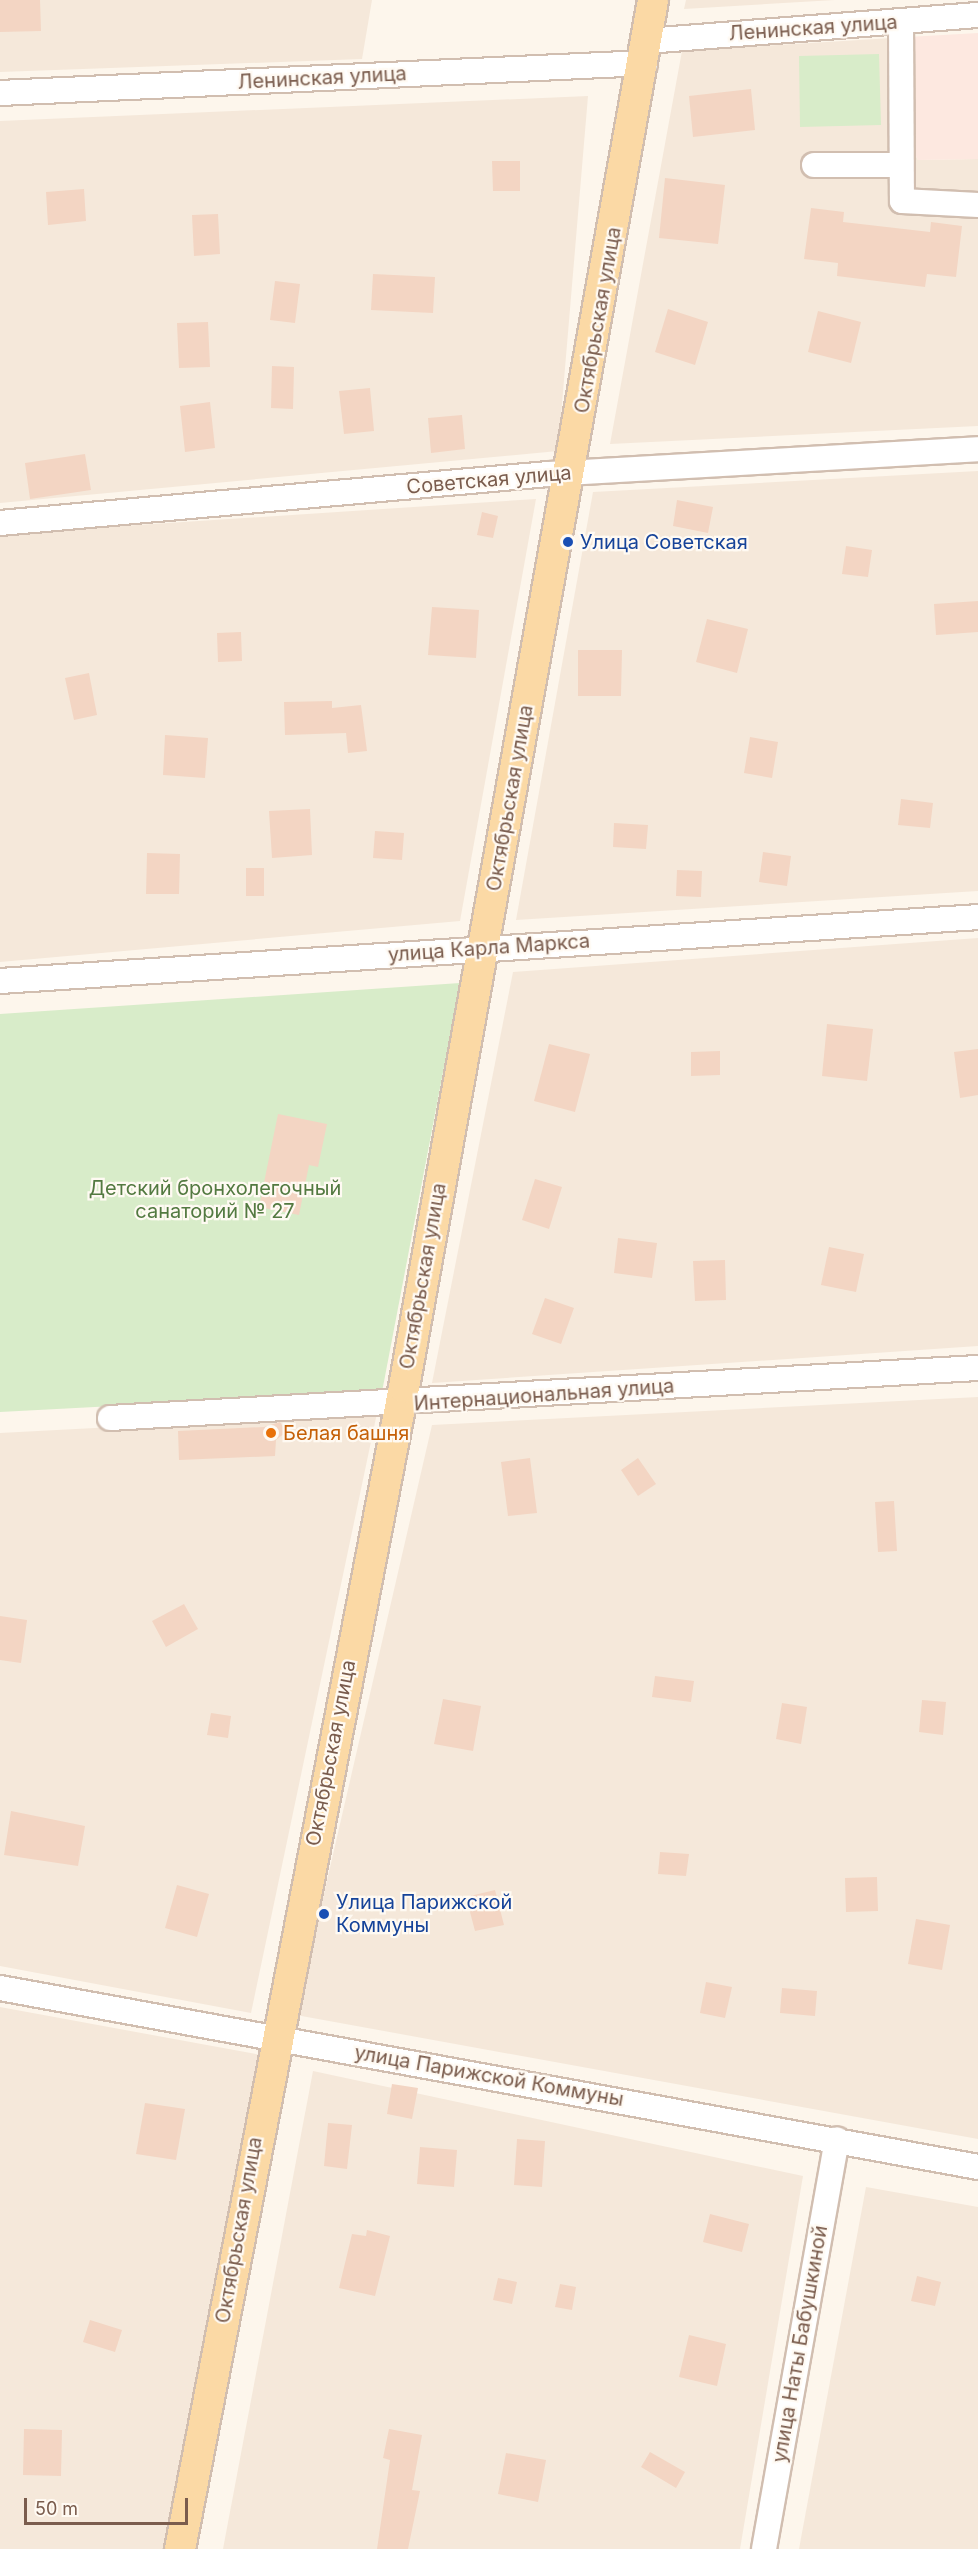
<!DOCTYPE html>
<meta charset="utf-8">
<style>
body{margin:0}
#map{position:relative;width:978px;height:2549px;overflow:hidden;background:#fdf6ec;font-family:Inter,sans-serif}
div>[style]{position:absolute}
[style*='--x']{left:calc(var(--x)*1px);top:calc(var(--y)*1px);width:calc(var(--w)*1px);rotate:calc(var(--a)*1deg)}
.residential>*{inset:0;background:#f5e8da}
.commercial>*{inset:0;background:#fde8e0}
.green>*{inset:0;background:#d8ecc9}
.building>*{inset:0;background:#f3d5c3}
.roads{filter:drop-shadow(2px 0 #d1beb0) drop-shadow(-2px 0 #d1beb0) drop-shadow(0 2px #d1beb0) drop-shadow(0 -2px #d1beb0)}
.minor>*{height:24px;margin:-12px;padding:0 12px;transform-origin:12px;border-radius:12px;background:#fff}
.major>*{height:30px;margin:-15px;padding:0 15px;transform-origin:15px;border-radius:15px;background:#fbd9a5}
.dots>*{width:16px;height:16px;translate:-50% -50%;box-sizing:border-box;border:3px solid #fffaf3;border-radius:50%}
span{translate:-50% -50%;white-space:nowrap;text-align:center;line-height:1.15;-webkit-text-stroke:4.5px #fffaf3;paint-order:stroke}
.street-label{font-size:20px;color:#7a5c4d}
.transit-label{font-size:20px;color:#164399}
.left{translate:0 -50%;text-align:left}
.park-label{font-size:20px;color:#537a41}
.food-label{font-size:20px;color:#c56008}
.scale{position:absolute;left:24px;top:2498px;width:164px;height:27px;box-sizing:border-box;border:3px solid #7a5c4d;border-top:0;padding-left:8px;font-size:18px;line-height:21px;white-space:nowrap;color:#7a5c4d;-webkit-text-stroke:4px #fffaf3;paint-order:stroke}
</style>
<div id="map">
<div class="residential">
<div style="clip-path:polygon(0 0,372px 0,362px 59px,0 72px)"></div>
<div style="clip-path:polygon(686px 0,835px 0,684px 9px)"></div>
<div style="clip-path:polygon(908px 37px,907px 140px,918px 160px,978px 159px,978px 426px,610px 444px,682px 51px)"></div>
<div style="clip-path:polygon(588px 96px,558px 451px,0 503px,0 121px)"></div>
<div style="clip-path:polygon(978px 471px,978px 891px,516px 920px,593px 492px)"></div>
<div style="clip-path:polygon(536px 499px,460px 921px,0 962px,0 534px)"></div>
<div style="clip-path:polygon(978px 938px,978px 1346px,432px 1383px,513px 972px)"></div>
<div style="clip-path:polygon(978px 1397px,978px 2139px,296px 2015px,432px 1425px)"></div>
<div style="clip-path:polygon(377px 1413px,251px 2013px,0 1966px,0 1433px)"></div>
<div style="clip-path:polygon(0 2007px,261px 2055px,165px 2549px,0 2549px)"></div>
<div style="clip-path:polygon(313px 2071px,803px 2176px,740px 2549px,223px 2549px)"></div>
<div style="clip-path:polygon(866px 2187px,978px 2207px,978px 2549px,799px 2549px)"></div>
</div>
<div class="commercial">
<div style="clip-path:polygon(978px 33px,978px 159px,918px 160px,907px 140px,908px 37px)"></div>
</div>
<div class="green">
<div style="clip-path:polygon(879px 54px,881px 125px,800px 127px,799px 56px)"></div>
<div style="clip-path:polygon(460px 983px,382px 1392px,0 1412px,0 1014px)"></div>
</div>
<div class="building">
<div style="clip-path:polygon(0 0,40px 0,41px 31px,0 32px)"></div>
<div style="clip-path:polygon(751px 89px,755px 130px,693px 137px,689px 96px)"></div>
<div style="clip-path:polygon(492px 161px,520px 161px,520px 191px,493px 191px)"></div>
<div style="clip-path:polygon(665px 178px,725px 185px,718px 244px,659px 238px)"></div>
<div style="clip-path:polygon(84px 189px,86px 221px,48px 225px,46px 192px)"></div>
<div style="clip-path:polygon(811px 208px,844px 212px,843px 222px,930px 232px,931px 222px,962px 226px,956px 277px,927px 274px,925px 287px,837px 276px,838px 263px,804px 259px)"></div>
<div style="clip-path:polygon(218px 214px,220px 254px,194px 256px,192px 215px)"></div>
<div style="clip-path:polygon(373px 274px,435px 277px,433px 313px,371px 310px)"></div>
<div style="clip-path:polygon(275px 281px,300px 284px,295px 323px,270px 320px)"></div>
<div style="clip-path:polygon(668px 309px,708px 322px,695px 365px,655px 352px)"></div>
<div style="clip-path:polygon(818px 311px,861px 322px,851px 363px,808px 352px)"></div>
<div style="clip-path:polygon(208px 322px,210px 367px,179px 368px,177px 323px)"></div>
<div style="clip-path:polygon(272px 366px,294px 367px,293px 409px,271px 408px)"></div>
<div style="clip-path:polygon(370px 388px,374px 431px,344px 434px,339px 391px)"></div>
<div style="clip-path:polygon(210px 402px,215px 448px,185px 452px,180px 406px)"></div>
<div style="clip-path:polygon(462px 415px,465px 449px,431px 453px,428px 418px)"></div>
<div style="clip-path:polygon(85px 454px,91px 490px,30px 499px,25px 463px)"></div>
<div style="clip-path:polygon(677px 500px,713px 507px,708px 533px,673px 526px)"></div>
<div style="clip-path:polygon(482px 512px,498px 516px,493px 538px,477px 535px)"></div>
<div style="clip-path:polygon(846px 546px,872px 550px,868px 577px,842px 574px)"></div>
<div style="clip-path:polygon(978px 601px,978px 632px,936px 635px,934px 604px)"></div>
<div style="clip-path:polygon(432px 607px,479px 610px,476px 658px,428px 655px)"></div>
<div style="clip-path:polygon(707px 619px,748px 629px,737px 673px,696px 662px)"></div>
<div style="clip-path:polygon(241px 632px,242px 661px,218px 662px,217px 633px)"></div>
<div style="clip-path:polygon(578px 650px,622px 650px,621px 696px,578px 696px)"></div>
<div style="clip-path:polygon(89px 673px,97px 715px,74px 720px,65px 678px)"></div>
<div style="clip-path:polygon(332px 701px,332px 708px,361px 705px,367px 751px,348px 753px,346px 733px,285px 735px,284px 702px)"></div>
<div style="clip-path:polygon(165px 735px,208px 738px,205px 778px,163px 775px)"></div>
<div style="clip-path:polygon(750px 737px,778px 742px,772px 778px,744px 773px)"></div>
<div style="clip-path:polygon(901px 799px,933px 803px,930px 828px,898px 825px)"></div>
<div style="clip-path:polygon(310px 809px,312px 855px,272px 858px,269px 811px)"></div>
<div style="clip-path:polygon(614px 823px,648px 825px,646px 849px,613px 847px)"></div>
<div style="clip-path:polygon(375px 831px,404px 833px,402px 860px,373px 858px)"></div>
<div style="clip-path:polygon(763px 852px,791px 856px,787px 886px,759px 882px)"></div>
<div style="clip-path:polygon(147px 853px,180px 854px,179px 894px,146px 894px)"></div>
<div style="clip-path:polygon(246px 868px,264px 868px,264px 896px,246px 896px)"></div>
<div style="clip-path:polygon(677px 870px,702px 871px,701px 897px,676px 896px)"></div>
<div style="clip-path:polygon(827px 1024px,873px 1029px,867px 1081px,822px 1076px)"></div>
<div style="clip-path:polygon(549px 1044px,590px 1054px,575px 1112px,534px 1101px)"></div>
<div style="clip-path:polygon(978px 1049px,978px 1095px,960px 1098px,954px 1052px)"></div>
<div style="clip-path:polygon(720px 1051px,720px 1075px,691px 1076px,691px 1052px)"></div>
<div style="clip-path:polygon(278px 1114px,327px 1124px,318px 1167px,309px 1165px,299px 1215px,259px 1207px)"></div>
<div style="clip-path:polygon(535px 1179px,562px 1187px,549px 1229px,522px 1220px)"></div>
<div style="clip-path:polygon(618px 1238px,657px 1243px,652px 1278px,614px 1273px)"></div>
<div style="clip-path:polygon(829px 1247px,864px 1254px,856px 1292px,821px 1285px)"></div>
<div style="clip-path:polygon(725px 1260px,726px 1300px,695px 1301px,693px 1261px)"></div>
<div style="clip-path:polygon(545px 1298px,574px 1308px,561px 1344px,532px 1334px)"></div>
<div style="clip-path:polygon(280px 1422px,286px 1432px,276px 1440px,275px 1456px,179px 1460px,178px 1431px,264px 1427px)"></div>
<div style="clip-path:polygon(530px 1458px,537px 1513px,508px 1516px,501px 1462px)"></div>
<div style="clip-path:polygon(638px 1458px,656px 1484px,638px 1496px,621px 1470px)"></div>
<div style="clip-path:polygon(894px 1501px,897px 1551px,878px 1552px,875px 1502px)"></div>
<div style="clip-path:polygon(184px 1604px,198px 1629px,166px 1647px,152px 1621px)"></div>
<div style="clip-path:polygon(0 1616px,27px 1620px,21px 1663px,0 1660px)"></div>
<div style="clip-path:polygon(655px 1676px,694px 1681px,691px 1702px,652px 1697px)"></div>
<div style="clip-path:polygon(443px 1699px,481px 1706px,473px 1751px,434px 1744px)"></div>
<div style="clip-path:polygon(922px 1700px,946px 1702px,943px 1735px,919px 1732px)"></div>
<div style="clip-path:polygon(782px 1703px,807px 1707px,801px 1744px,776px 1739px)"></div>
<div style="clip-path:polygon(211px 1713px,231px 1716px,228px 1738px,207px 1735px)"></div>
<div style="clip-path:polygon(11px 1811px,85px 1826px,78px 1866px,4px 1855px)"></div>
<div style="clip-path:polygon(660px 1852px,689px 1854px,686px 1876px,658px 1874px)"></div>
<div style="clip-path:polygon(877px 1877px,878px 1911px,846px 1912px,845px 1878px)"></div>
<div style="clip-path:polygon(177px 1885px,209px 1894px,197px 1937px,165px 1928px)"></div>
<div style="clip-path:polygon(495px 1890px,504px 1925px,475px 1931px,466px 1897px)"></div>
<div style="clip-path:polygon(916px 1919px,950px 1925px,942px 1970px,908px 1964px)"></div>
<div style="clip-path:polygon(706px 1982px,732px 1987px,725px 2018px,700px 2013px)"></div>
<div style="clip-path:polygon(782px 1988px,817px 1991px,815px 2016px,780px 2013px)"></div>
<div style="clip-path:polygon(392px 2084px,418px 2088px,412px 2119px,387px 2114px)"></div>
<div style="clip-path:polygon(145px 2103px,185px 2109px,176px 2160px,136px 2154px)"></div>
<div style="clip-path:polygon(328px 2123px,352px 2125px,347px 2169px,324px 2166px)"></div>
<div style="clip-path:polygon(517px 2139px,545px 2141px,542px 2187px,514px 2185px)"></div>
<div style="clip-path:polygon(420px 2147px,457px 2150px,454px 2187px,417px 2184px)"></div>
<div style="clip-path:polygon(710px 2214px,749px 2224px,742px 2252px,703px 2242px)"></div>
<div style="clip-path:polygon(367px 2230px,390px 2236px,375px 2296px,339px 2288px,352px 2234px,366px 2236px)"></div>
<div style="clip-path:polygon(917px 2276px,941px 2282px,935px 2306px,911px 2301px)"></div>
<div style="clip-path:polygon(498px 2278px,517px 2282px,512px 2304px,493px 2300px)"></div>
<div style="clip-path:polygon(560px 2284px,576px 2287px,572px 2310px,555px 2307px)"></div>
<div style="clip-path:polygon(90px 2320px,122px 2330px,115px 2352px,83px 2342px)"></div>
<div style="clip-path:polygon(689px 2335px,726px 2344px,717px 2386px,679px 2377px)"></div>
<div style="clip-path:polygon(24px 2429px,62px 2430px,61px 2476px,23px 2475px)"></div>
<div style="clip-path:polygon(389px 2429px,422px 2435px,412px 2490px,420px 2491px,408px 2549px,377px 2549px,390px 2460px,383px 2458px)"></div>
<div style="clip-path:polygon(650px 2452px,685px 2472px,676px 2488px,641px 2467px)"></div>
<div style="clip-path:polygon(506px 2453px,546px 2460px,538px 2502px,498px 2494px)"></div>
</div>
<div class="roads">
<div class="minor">
<div style="--x:901;--y:21;--w:180;--a:89.7"></div>
<div style="--x:902;--y:201;--w:76;--a:3"></div>
<div style="--x:647;--y:41;--w:332;--a:-4.5"></div>
<div style="--x:0;--y:93;--w:646;--a:-2.66"></div>
<div style="--x:814;--y:165;--w:86;--a:0"></div>
<div style="--x:0;--y:523;--w:550;--a:-5.11"></div>
<div style="--x:548;--y:474;--w:431;--a:-3.3"></div>
<div style="--x:0;--y:981;--w:980;--a:-3.74"></div>
<div style="--x:110;--y:1418;--w:869;--a:-3.3"></div>
<div style="--x:0;--y:1988;--w:994;--a:10.37"></div>
<div style="--x:764;--y:2549;--w:416;--a:-79.9"></div>
</div>
<div class="major">
<div style="--x:180;--y:2549;--w:1183;--a:-79.09"></div>
<div style="--x:404;--y:1387;--w:1409;--a:-79.82"></div>
</div>
</div>
<div class="dots">
<div style="left:568px;top:542px;background:#1a4fb4"></div>
<div style="left:271px;top:1433px;background:#e8710a"></div>
<div style="left:324px;top:1914px;background:#1a4fb4"></div>
</div>
<div class="street-label">
<span style="left:813px;top:28px;rotate:-4deg">Ленинская улица</span>
<span style="left:322px;top:78px;rotate:-3deg">Ленинская улица</span>
<span style="left:598px;top:320px;rotate:-80deg">Октябрьская улица</span>
<span style="left:489px;top:480px;rotate:-5deg">Советская улица</span>
<span style="left:510px;top:798px;rotate:-80deg">Октябрьская улица</span>
<span style="left:489px;top:948px;rotate:-4deg">улица Карла Маркса</span>
<span style="left:423px;top:1276px;rotate:-80deg">Октябрьская улица</span>
<span style="left:544px;top:1395px;rotate:-4deg">Интернациональная улица</span>
<span style="left:331px;top:1753px;rotate:-79deg">Октябрьская улица</span>
<span style="left:489px;top:2076px;rotate:10deg">улица Парижской Коммуны</span>
<span style="left:239px;top:2230px;rotate:-80deg">Октябрьская улица</span>
<span style="left:800px;top:2344px;rotate:-80deg">улица Наты Бабушкиной</span>
</div>
<div class="transit-label">
<span class="left" style="left:580px;top:542px">Улица Советская</span>
<span class="left" style="left:336px;top:1914px">Улица Парижской<br>Коммуны</span>
</div>
<div class="park-label">
<span style="left:215px;top:1200px">Детский бронхолегочный<br>санаторий № 27</span>
</div>
<div class="food-label">
<span class="left" style="left:283px;top:1433px">Белая башня</span>
</div>
<div class="scale">50 m</div>
</div>
